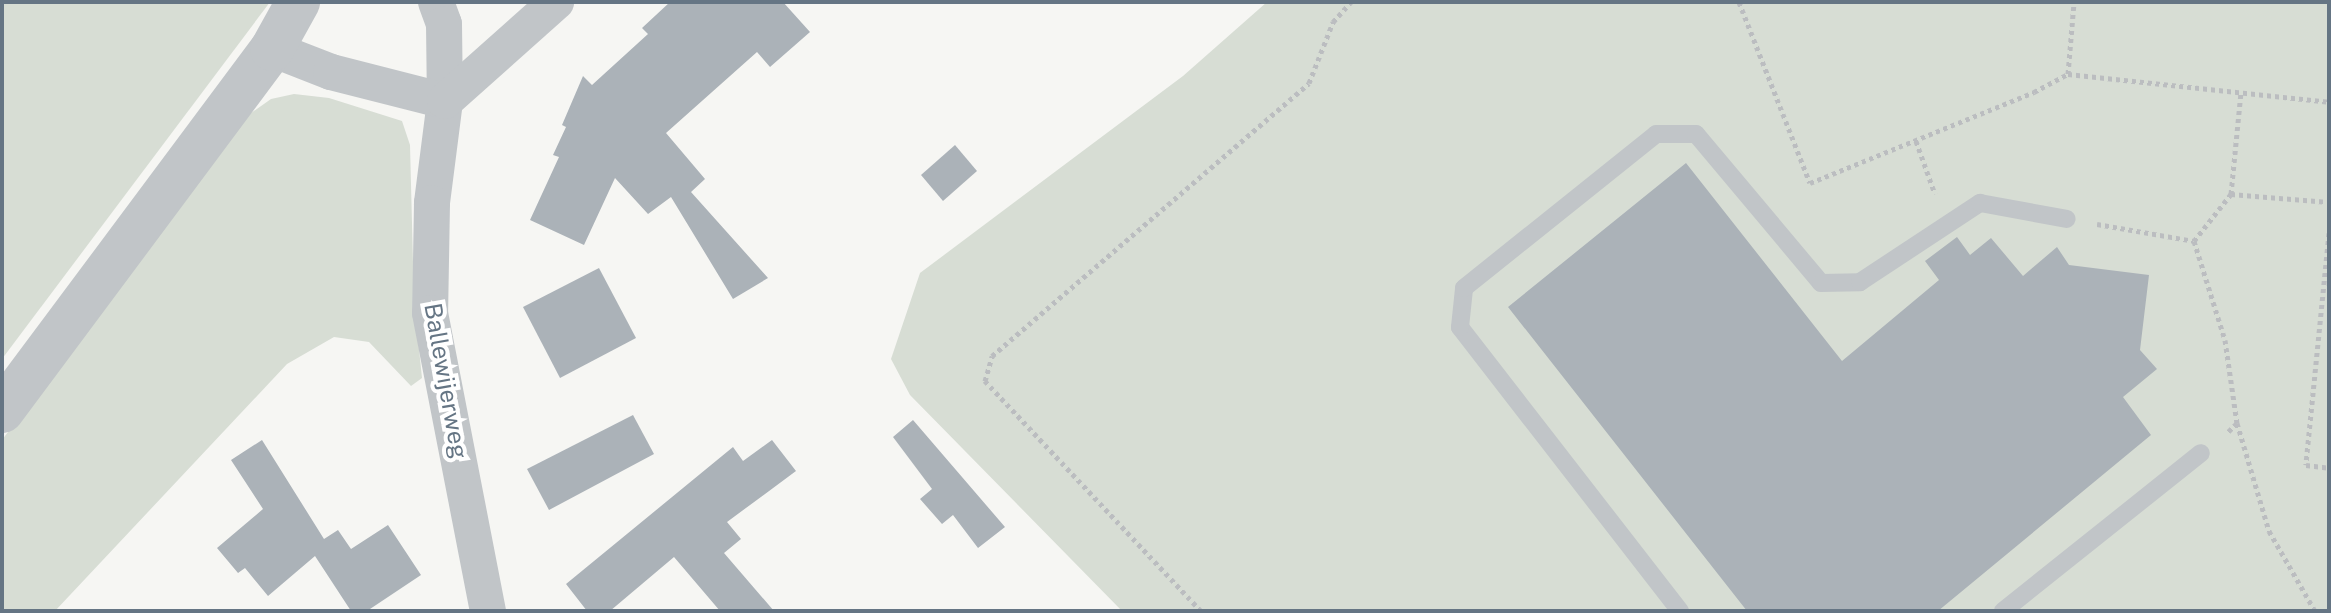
<!DOCTYPE html>
<style>
body{margin:0}
#map{position:relative;width:2331px;height:613px;overflow:hidden;background:#f6f6f3;font-family:"Public Sans",sans-serif}
div>[style]{position:absolute}
[style*='--x']{left:calc(var(--x)*1px);top:calc(var(--y)*1px);width:calc(var(--w)*1px);rotate:calc(var(--a)*1deg)}
.green>*{inset:0;background:#d7ddd4}
.building>*{inset:0;background:#abb2b8}
.path>*{height:5px;margin-top:-2.5px;transform-origin:0;background:repeating-linear-gradient(90deg,#bbbdc0 0 4px,transparent 0 8px)}
.service>*{height:18px;margin:-9px;padding:0 9px;transform-origin:9px;border-radius:9px;background:#c1c5c8}
.minor>*{height:36px;margin:-18px;padding:0 18px;transform-origin:18px;border-radius:18px;background:#c1c5c8}
.tertiary>*{height:44px;margin:-22px;padding:0 22px;transform-origin:22px;border-radius:22px;background:#c1c5c8}
span{translate:-50% -50%;white-space:nowrap;text-align:center;line-height:1.15;-webkit-text-stroke:8px #fff;paint-order:stroke}
.street-label{font-size:24px;color:#657584}
.frame{position:absolute;inset:0;border:4px solid #657584;pointer-events:none}
</style>
<div id="map">
<div class="green">
<div style="clip-path:polygon(2px 2px,270px 2px,2px 359px)"></div>
<div style="clip-path:polygon(1267px 2px,2329px 2px,2329px 611px,1122px 611px,910px 395px,891px 359px,920px 273px,1183px 76px)"></div>
<div style="clip-path:polygon(294px 94px,329px 98px,402px 121px,410px 145px,414px 301px,422px 378px,411px 386px,369px 342px,334px 337px,287px 364px,55px 611px,2px 611px,2px 440px,244px 118px,271px 99px)"></div>
</div>
<div class="building">
<div style="clip-path:polygon(670px 2px,783px 2px,810px 32px,770px 67px,757px 52px,666px 133px,705px 179px,691px 192px,768px 278px,733px 299px,671px 197px,648px 214px,615px 178px,584px 245px,530px 220px,559px 157px,553px 155px,566px 127px,562px 125px,583px 76px,592px 85px,648px 34px,642px 28px)"></div>
<div style="clip-path:polygon(955px 145px,977px 171px,943px 201px,921px 175px)"></div>
<div style="clip-path:polygon(1686px 163px,1842px 361px,1939px 280px,1925px 261px,1957px 237px,1970px 255px,1991px 238px,2023px 276px,2057px 247px,2069px 265px,2149px 275px,2140px 350px,2157px 369px,2123px 397px,2151px 435px,1938px 611px,1747px 611px,1508px 307px)"></div>
<div style="clip-path:polygon(599px 268px,636px 338px,560px 378px,523px 307px)"></div>
<div style="clip-path:polygon(633px 415px,654px 454px,549px 510px,527px 469px)"></div>
<div style="clip-path:polygon(913px 420px,1005px 527px,978px 548px,953px 515px,942px 524px,920px 499px,932px 489px,893px 437px)"></div>
<div style="clip-path:polygon(262px 440px,324px 539px,338px 530px,351px 549px,388px 525px,421px 575px,367px 611px,351px 611px,315px 556px,268px 596px,245px 568px,238px 573px,217px 548px,263px 509px,231px 460px)"></div>
<div style="clip-path:polygon(772px 440px,796px 471px,727px 522px,741px 539px,724px 553px,774px 611px,720px 611px,674px 557px,610px 611px,587px 611px,566px 584px,733px 447px,743px 461px)"></div>
</div>
<div class="path">
<div style="--x:1739;--y:2;--w:194;--a:68.6"></div>
<div style="--x:1810;--y:183;--w:242;--a:-22.1"></div>
<div style="--x:2034;--y:92;--w:38;--a:-28"></div>
<div style="--x:2068;--y:74;--w:262;--a:6.1"></div>
<div style="--x:2068;--y:74;--w:72;--a:-85.2"></div>
<div style="--x:1916;--y:141;--w:56;--a:70.3"></div>
<div style="--x:2231;--y:194;--w:98;--a:4.7"></div>
<div style="--x:2097;--y:224;--w:98;--a:9.9"></div>
<div style="--x:2329;--y:233;--w:233;--a:95.7"></div>
<div style="--x:2306;--y:465;--w:23;--a:7"></div>
<div style="--x:2194;--y:241;--w:104;--a:72.6"></div>
<div style="--x:2225;--y:340;--w:84;--a:81.8"></div>
<div style="--x:2237;--y:423;--w:16;--a:135"></div>
<div style="--x:2194;--y:241;--w:60;--a:-51.8"></div>
<div style="--x:2231;--y:194;--w:102;--a:-84.4"></div>
<div style="--x:2237;--y:423;--w:113;--a:73.5"></div>
<div style="--x:2269;--y:531;--w:92;--a:60.1"></div>
<div style="--x:1201;--y:611;--w:316;--a:-133.2"></div>
<div style="--x:985;--y:381;--w:26;--a:-74"></div>
<div style="--x:992;--y:356;--w:418;--a:-40.7"></div>
<div style="--x:1309;--y:83;--w:66;--a:-68.5"></div>
<div style="--x:1333;--y:22;--w:27;--a:-48"></div>
</div>
<div class="service">
<div style="--x:1680;--y:611;--w:359;--a:-127.8"></div>
<div style="--x:1460;--y:327;--w:39;--a:-84"></div>
<div style="--x:1464;--y:288;--w:246;--a:-38.7"></div>
<div style="--x:1656;--y:134;--w:40;--a:0"></div>
<div style="--x:1696;--y:134;--w:194;--a:50"></div>
<div style="--x:1821;--y:283;--w:39;--a:-1"></div>
<div style="--x:1860;--y:282;--w:144;--a:-33.4"></div>
<div style="--x:1980;--y:203;--w:88;--a:10.4"></div>
<div style="--x:2003;--y:611;--w:253;--a:-38.6"></div>
</div>
<div class="minor">
<div style="--x:436;--y:2;--w:23;--a:70"></div>
<div style="--x:444;--y:24;--w:77;--a:89.3"></div>
<div style="--x:445;--y:101;--w:103;--a:97.3"></div>
<div style="--x:432;--y:203;--w:110;--a:91"></div>
<div style="--x:430;--y:313;--w:304;--a:79"></div>
<div style="--x:272;--y:49;--w:63;--a:21.3"></div>
<div style="--x:331;--y:72;--w:118;--a:14.3"></div>
<div style="--x:445;--y:101;--w:149;--a:-41.7"></div>
</div>
<div class="tertiary">
<div style="--x:2;--y:411;--w:452;--a:-53.3"></div>
<div style="--x:272;--y:49;--w:54;--a:-61"></div>
</div>
<div class="street-label">
<span style="left:446px;top:381px;rotate:80deg">Ballewijerweg</span>
</div>
<div class="frame"></div>
</div>
